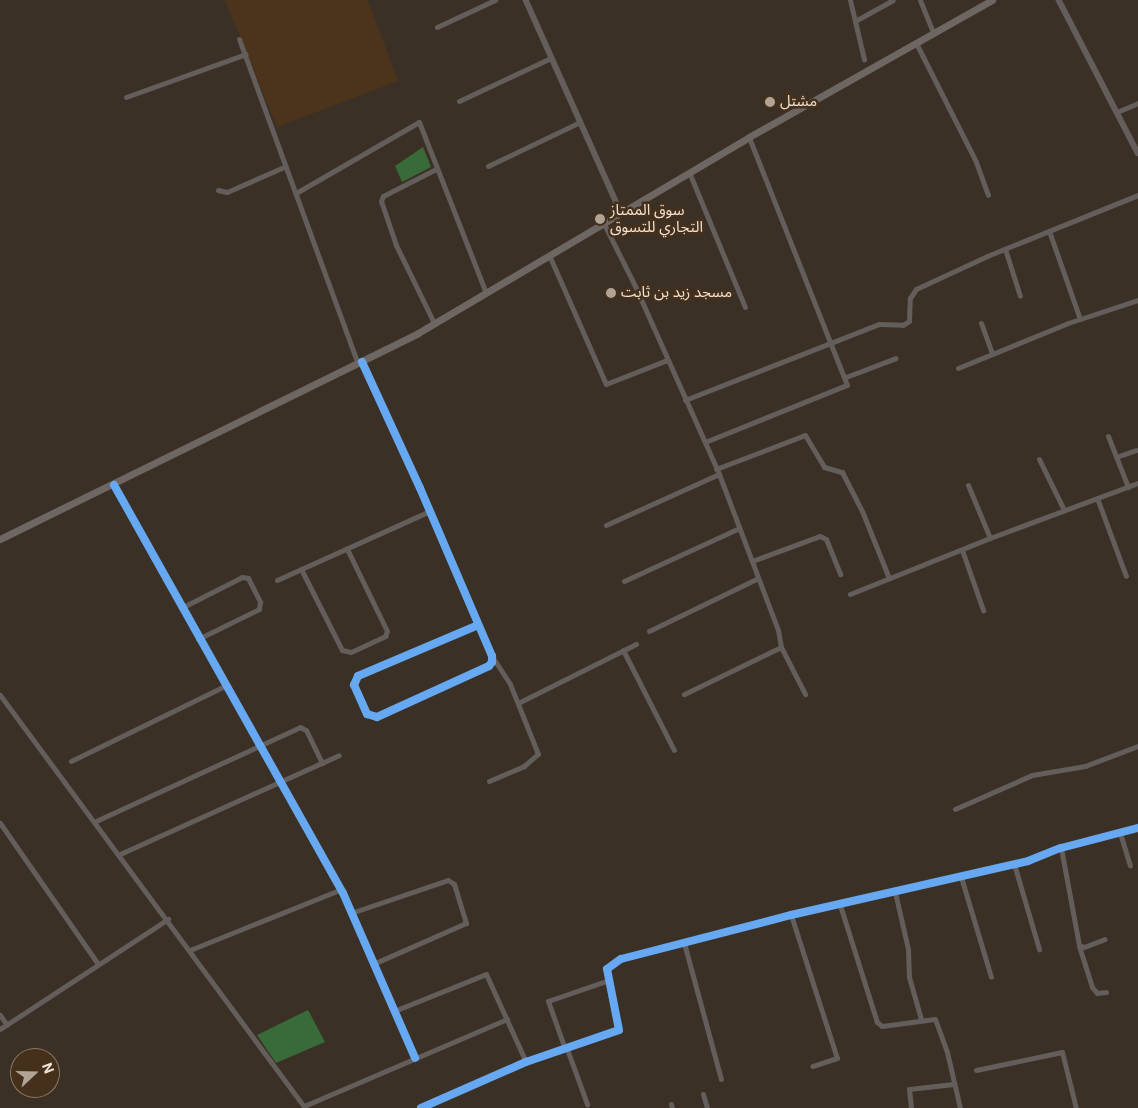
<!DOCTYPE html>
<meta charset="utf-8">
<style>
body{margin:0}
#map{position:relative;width:1138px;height:1108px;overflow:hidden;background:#3b3025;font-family:Roboto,"Noto Sans Arabic",sans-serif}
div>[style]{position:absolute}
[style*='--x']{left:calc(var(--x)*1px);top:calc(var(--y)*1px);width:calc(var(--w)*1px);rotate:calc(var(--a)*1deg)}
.built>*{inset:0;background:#4b341b}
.forest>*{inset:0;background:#386b38}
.minor>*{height:5px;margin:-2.5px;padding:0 2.5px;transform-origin:2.5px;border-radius:2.5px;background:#635e5b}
.tertiary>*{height:5.5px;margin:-2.75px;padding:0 2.75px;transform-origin:2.75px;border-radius:2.75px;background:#635e5b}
.secondary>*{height:7px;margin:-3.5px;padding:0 3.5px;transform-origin:3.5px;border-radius:3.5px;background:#6d6662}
.cycleway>*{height:8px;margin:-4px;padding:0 4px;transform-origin:4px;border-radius:4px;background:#66a8f1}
.dots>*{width:14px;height:14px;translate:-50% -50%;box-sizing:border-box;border:2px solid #45301b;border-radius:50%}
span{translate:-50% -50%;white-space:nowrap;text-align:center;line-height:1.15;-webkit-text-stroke:5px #45301b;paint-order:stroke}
.poi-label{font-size:15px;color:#f0e2d5}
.left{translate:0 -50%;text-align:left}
.north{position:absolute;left:10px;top:1048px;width:50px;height:50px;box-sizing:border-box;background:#45301b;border:1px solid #897765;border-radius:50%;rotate:69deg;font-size:14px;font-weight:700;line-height:20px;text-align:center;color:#f0e2d5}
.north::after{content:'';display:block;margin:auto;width:18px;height:22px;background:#b1a497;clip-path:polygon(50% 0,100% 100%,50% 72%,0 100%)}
</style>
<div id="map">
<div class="built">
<div style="clip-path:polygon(225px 0,368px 0,398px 81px,277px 127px)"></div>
</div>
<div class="forest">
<div style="clip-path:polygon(423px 147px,431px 167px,402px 182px,395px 166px)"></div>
<div style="clip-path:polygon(308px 1010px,325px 1042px,276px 1063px,257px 1035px)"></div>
</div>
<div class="minor">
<div style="--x:850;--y:0;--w:61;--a:76.7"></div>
<div style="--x:920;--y:0;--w:35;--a:68"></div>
<div style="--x:855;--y:21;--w:43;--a:-28.9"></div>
<div style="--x:437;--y:27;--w:64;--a:-25"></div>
<div style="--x:239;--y:39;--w:346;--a:69.9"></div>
<div style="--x:916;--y:43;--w:133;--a:63.2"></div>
<div style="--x:976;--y:162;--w:35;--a:70"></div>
<div style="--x:126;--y:97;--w:127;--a:-19.7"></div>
<div style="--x:459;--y:101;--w:102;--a:-25.1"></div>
<div style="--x:1117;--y:112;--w:23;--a:-23"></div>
<div style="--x:488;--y:166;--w:102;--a:-25.6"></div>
<div style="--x:689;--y:172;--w:146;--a:67.5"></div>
<div style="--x:218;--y:190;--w:9;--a:13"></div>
<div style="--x:227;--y:192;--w:64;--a:-23.8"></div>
<div style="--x:296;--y:193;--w:142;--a:-30"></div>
<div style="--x:419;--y:122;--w:184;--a:68.6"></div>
<div style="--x:603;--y:222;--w:72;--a:63.4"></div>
<div style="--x:635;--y:286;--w:206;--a:65.9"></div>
<div style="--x:719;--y:474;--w:167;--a:69.3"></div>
<div style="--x:778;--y:630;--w:17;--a:80"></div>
<div style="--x:781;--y:647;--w:108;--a:154.1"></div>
<div style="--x:1049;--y:231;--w:93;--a:70.6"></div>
<div style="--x:1005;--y:249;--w:49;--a:72.3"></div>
<div style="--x:549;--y:255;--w:141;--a:66.2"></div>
<div style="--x:606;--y:384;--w:66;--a:-21.5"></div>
<div style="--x:434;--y:323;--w:87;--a:-116"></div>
<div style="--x:396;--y:245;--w:46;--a:-108.8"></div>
<div style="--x:381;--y:201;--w:5;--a:-68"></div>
<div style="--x:383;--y:196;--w:59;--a:-27"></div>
<div style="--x:981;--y:323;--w:33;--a:70"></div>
<div style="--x:362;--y:362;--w:139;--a:65.3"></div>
<div style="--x:420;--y:488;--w:183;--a:66.8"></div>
<div style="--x:492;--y:656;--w:6;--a:90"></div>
<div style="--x:492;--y:662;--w:5;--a:127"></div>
<div style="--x:489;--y:666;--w:123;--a:155.5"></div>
<div style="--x:377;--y:717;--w:10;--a:-163"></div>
<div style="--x:367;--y:714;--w:32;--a:-114"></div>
<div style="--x:354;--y:685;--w:10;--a:-66"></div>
<div style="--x:358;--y:676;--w:130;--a:-23"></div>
<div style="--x:958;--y:368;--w:119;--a:-22.2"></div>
<div style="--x:1068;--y:323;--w:74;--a:-18.2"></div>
<div style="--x:846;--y:377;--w:53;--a:-20.8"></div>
<div style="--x:685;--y:400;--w:208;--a:-21.4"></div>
<div style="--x:879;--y:324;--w:24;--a:2"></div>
<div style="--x:903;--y:325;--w:7;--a:-34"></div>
<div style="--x:909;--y:321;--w:23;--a:-88"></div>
<div style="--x:910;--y:298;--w:11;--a:-56"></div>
<div style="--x:916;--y:289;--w:78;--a:-24.9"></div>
<div style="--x:987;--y:256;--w:163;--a:-22"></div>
<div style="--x:1108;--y:436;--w:55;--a:68.6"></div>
<div style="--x:705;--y:442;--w:153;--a:-21.9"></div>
<div style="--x:847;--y:385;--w:267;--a:-111.6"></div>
<div style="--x:1116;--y:457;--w:21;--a:-19"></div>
<div style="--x:1039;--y:459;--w:57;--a:63.9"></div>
<div style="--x:716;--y:469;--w:95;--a:-20.9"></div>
<div style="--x:805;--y:435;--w:37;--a:59"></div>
<div style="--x:824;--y:467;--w:19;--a:16"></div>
<div style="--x:842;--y:472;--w:44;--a:62.9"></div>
<div style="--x:862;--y:511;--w:72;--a:68.1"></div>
<div style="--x:114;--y:485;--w:468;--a:60.7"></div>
<div style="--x:343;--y:893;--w:180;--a:66.4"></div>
<div style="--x:968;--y:485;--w:57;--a:67.5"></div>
<div style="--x:1097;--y:498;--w:83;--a:69.6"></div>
<div style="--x:606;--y:525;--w:124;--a:-24.3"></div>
<div style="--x:962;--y:550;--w:64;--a:70.7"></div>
<div style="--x:752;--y:561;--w:72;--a:-20.2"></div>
<div style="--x:820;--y:536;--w:7;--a:27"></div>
<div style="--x:826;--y:539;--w:38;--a:68"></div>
<div style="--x:301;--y:569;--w:91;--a:63.2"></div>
<div style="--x:342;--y:650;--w:9;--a:13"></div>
<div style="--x:351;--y:652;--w:38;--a:-25"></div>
<div style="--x:385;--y:636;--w:5;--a:-68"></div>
<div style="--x:387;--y:631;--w:91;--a:-116"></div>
<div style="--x:277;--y:580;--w:168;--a:-24.3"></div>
<div style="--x:624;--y:581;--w:127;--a:-24.7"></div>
<div style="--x:850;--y:594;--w:151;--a:-21.8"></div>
<div style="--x:990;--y:538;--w:158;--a:-20.4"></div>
<div style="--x:181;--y:608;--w:68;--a:-26.9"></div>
<div style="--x:242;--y:577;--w:6;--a:9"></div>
<div style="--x:248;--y:578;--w:27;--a:63"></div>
<div style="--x:260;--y:602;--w:7;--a:98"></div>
<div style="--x:259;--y:609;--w:68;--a:153.8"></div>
<div style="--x:649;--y:631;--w:121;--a:-25.9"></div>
<div style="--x:781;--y:647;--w:53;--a:62.9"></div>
<div style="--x:623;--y:650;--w:112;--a:63"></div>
<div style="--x:0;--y:695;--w:513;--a:53.55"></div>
<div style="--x:518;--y:703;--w:132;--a:-26.6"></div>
<div style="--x:71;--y:761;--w:171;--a:-26"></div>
<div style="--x:489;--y:781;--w:38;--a:-23"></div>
<div style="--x:524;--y:766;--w:18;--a:-41"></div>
<div style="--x:538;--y:754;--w:75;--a:-111.8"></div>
<div style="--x:510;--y:684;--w:33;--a:-123"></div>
<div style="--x:955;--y:809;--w:84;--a:-23.8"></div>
<div style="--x:1032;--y:775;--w:54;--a:-9.6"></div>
<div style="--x:1085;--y:766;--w:57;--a:-20.7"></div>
<div style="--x:96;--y:821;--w:225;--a:-24.7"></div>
<div style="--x:300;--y:727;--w:7;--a:27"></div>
<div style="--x:306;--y:730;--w:37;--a:64"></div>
<div style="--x:0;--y:823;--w:172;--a:55.2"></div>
<div style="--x:1120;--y:833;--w:34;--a:73"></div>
<div style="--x:1061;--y:848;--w:99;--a:79.5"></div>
<div style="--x:1079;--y:945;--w:5;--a:22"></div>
<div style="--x:1084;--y:947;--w:22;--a:-21"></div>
<div style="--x:120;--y:854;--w:240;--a:-24.3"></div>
<div style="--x:1014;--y:864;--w:89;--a:73.6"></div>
<div style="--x:961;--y:877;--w:104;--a:73.3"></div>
<div style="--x:895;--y:892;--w:58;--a:77.2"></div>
<div style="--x:908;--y:949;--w:28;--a:88"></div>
<div style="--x:909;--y:977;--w:44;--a:74.1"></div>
<div style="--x:840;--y:905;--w:123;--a:72.5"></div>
<div style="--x:877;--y:1022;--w:6;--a:39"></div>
<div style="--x:882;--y:1026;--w:53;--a:-7.5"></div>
<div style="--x:935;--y:1019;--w:35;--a:70"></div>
<div style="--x:947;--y:1052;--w:57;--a:76.9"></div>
<div style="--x:351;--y:913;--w:102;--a:-18.8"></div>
<div style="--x:448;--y:880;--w:7;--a:34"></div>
<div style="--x:454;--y:884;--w:41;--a:72.9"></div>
<div style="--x:466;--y:923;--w:102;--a:156.2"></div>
<div style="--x:791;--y:915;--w:150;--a:72.2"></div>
<div style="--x:837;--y:1058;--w:26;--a:162"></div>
<div style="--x:684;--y:943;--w:141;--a:74.8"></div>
<div style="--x:1079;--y:946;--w:43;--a:72.4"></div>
<div style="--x:1092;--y:987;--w:8;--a:50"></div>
<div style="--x:1097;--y:993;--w:9;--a:-6"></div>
<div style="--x:190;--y:950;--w:161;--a:-21.9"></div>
<div style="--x:394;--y:1011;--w:99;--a:-21.9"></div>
<div style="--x:486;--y:974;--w:97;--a:65.6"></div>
<div style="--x:0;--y:1015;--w:12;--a:55"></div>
<div style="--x:0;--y:1029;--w:201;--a:-33.2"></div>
<div style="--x:565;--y:1049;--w:51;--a:-109.5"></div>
<div style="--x:548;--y:1001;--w:65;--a:-19"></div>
<div style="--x:567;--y:1049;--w:59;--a:70"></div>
<div style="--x:976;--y:1070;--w:88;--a:-11.8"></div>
<div style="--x:1062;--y:1052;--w:58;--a:76"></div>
<div style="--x:703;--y:1094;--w:15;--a:74"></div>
<div style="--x:671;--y:1104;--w:4;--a:76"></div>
<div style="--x:304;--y:1106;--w:221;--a:-23.2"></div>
<div style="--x:421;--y:1108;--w:115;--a:-23.7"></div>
<div style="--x:526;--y:1062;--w:98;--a:-19"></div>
<div style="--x:619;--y:1030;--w:62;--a:-101.1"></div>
<div style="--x:607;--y:969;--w:17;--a:-36"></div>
<div style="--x:621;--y:959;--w:176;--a:-14.5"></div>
<div style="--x:791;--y:915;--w:243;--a:-12.8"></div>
<div style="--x:1028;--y:861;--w:35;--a:-22"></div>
<div style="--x:1061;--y:848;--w:80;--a:-14.6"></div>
<div style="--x:911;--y:1108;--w:19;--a:-96"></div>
<div style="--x:909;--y:1089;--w:45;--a:-6.3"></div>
</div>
<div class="tertiary">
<div style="--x:526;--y:0;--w:232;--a:65.9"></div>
<div style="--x:1059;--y:0;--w:172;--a:62.7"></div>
</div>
<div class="secondary">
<div style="--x:0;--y:539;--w:466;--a:-26.2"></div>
<div style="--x:418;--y:333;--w:385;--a:-30.6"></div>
<div style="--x:749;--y:137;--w:279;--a:-29.4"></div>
</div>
<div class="cycleway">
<div style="--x:362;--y:362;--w:139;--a:65.3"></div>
<div style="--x:420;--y:488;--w:183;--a:66.8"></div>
<div style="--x:492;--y:656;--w:6;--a:90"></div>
<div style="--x:492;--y:662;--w:5;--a:127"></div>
<div style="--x:489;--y:666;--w:123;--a:155.5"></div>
<div style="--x:377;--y:717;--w:10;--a:-163"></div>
<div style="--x:367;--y:714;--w:32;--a:-114"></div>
<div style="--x:354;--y:685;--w:10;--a:-66"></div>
<div style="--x:358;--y:676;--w:130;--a:-23"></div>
<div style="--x:114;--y:485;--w:468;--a:60.7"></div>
<div style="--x:343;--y:893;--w:180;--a:66.4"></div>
<div style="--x:421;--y:1108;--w:115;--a:-23.7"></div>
<div style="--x:526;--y:1062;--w:98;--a:-19"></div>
<div style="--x:619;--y:1030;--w:62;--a:-101.1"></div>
<div style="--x:607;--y:969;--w:17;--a:-36"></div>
<div style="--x:621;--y:959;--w:176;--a:-14.5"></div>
<div style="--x:791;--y:915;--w:243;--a:-12.8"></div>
<div style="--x:1028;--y:861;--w:35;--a:-22"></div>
<div style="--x:1061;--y:848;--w:80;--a:-14.6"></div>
</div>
<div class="dots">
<div style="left:770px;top:102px;background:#b1a497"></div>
<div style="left:600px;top:219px;background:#b1a497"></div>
<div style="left:611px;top:293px;background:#b1a497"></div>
</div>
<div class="poi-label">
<span class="left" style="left:780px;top:102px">مشتل</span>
<span class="left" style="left:610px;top:219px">سوق الممتاز<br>التجاري للتسوق</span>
<span class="left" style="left:621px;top:293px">مسجد زيد بن ثابت</span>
</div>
<div class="north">N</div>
</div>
